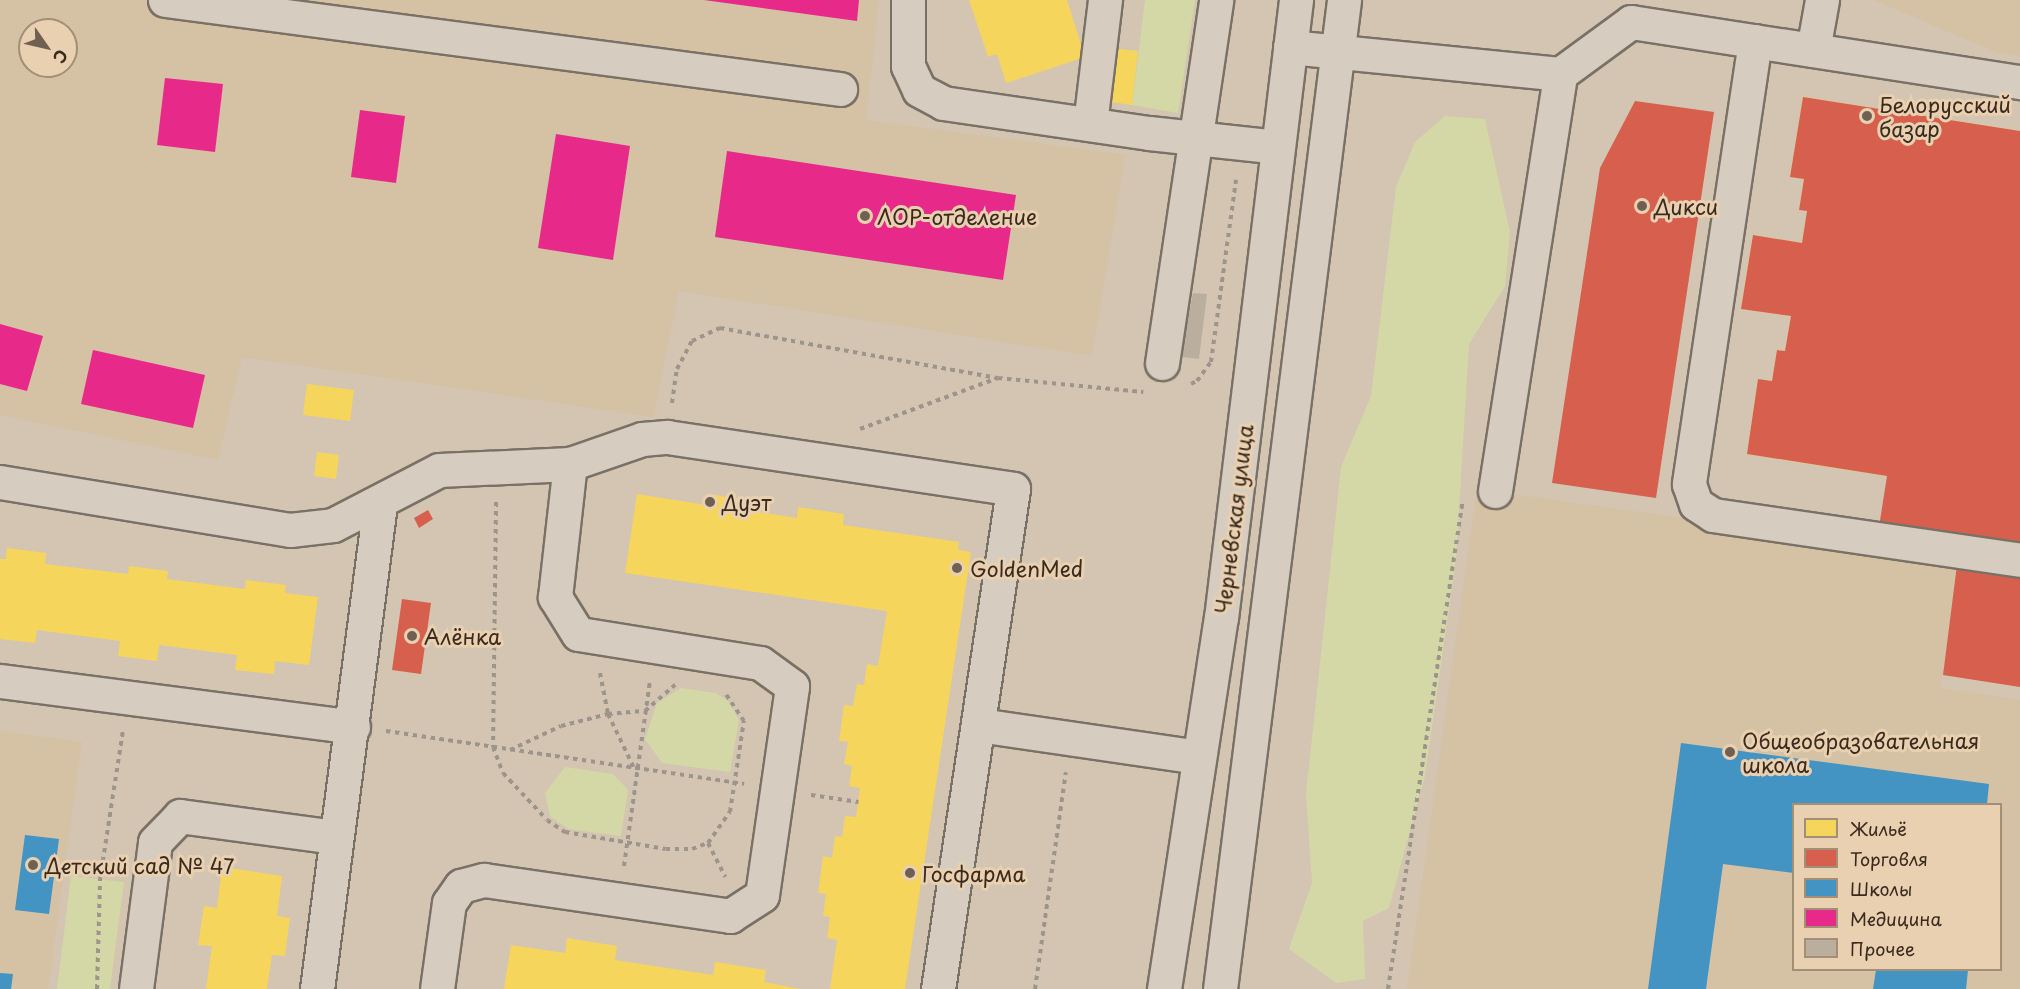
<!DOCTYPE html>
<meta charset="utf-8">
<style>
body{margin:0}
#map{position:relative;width:2020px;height:989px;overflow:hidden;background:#d3c5b2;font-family:"Playpen Sans",sans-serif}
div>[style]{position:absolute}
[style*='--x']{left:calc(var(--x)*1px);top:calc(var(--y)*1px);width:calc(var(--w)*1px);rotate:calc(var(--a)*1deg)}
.built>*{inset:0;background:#d5c1a3}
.green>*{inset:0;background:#d3d8a6}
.homes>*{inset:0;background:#f6d55c}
.shops>*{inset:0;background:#d6604d}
.schools>*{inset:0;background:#4393c3}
.health>*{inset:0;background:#e7298a}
.building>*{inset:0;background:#baaf9e}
.path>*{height:4px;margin-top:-2px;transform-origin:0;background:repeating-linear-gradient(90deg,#9d958c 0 4.5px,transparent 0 9px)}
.roads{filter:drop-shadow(2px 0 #7a7166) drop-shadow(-2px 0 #7a7166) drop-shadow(0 2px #7a7166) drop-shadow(0 -2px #7a7166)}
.minor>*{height:33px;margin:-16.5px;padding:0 16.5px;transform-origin:16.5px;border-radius:16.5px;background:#d6cdc0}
.major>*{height:33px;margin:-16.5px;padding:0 16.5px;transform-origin:16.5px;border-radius:16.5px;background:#d6cdc0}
.dots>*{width:16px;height:16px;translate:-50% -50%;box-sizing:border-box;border:3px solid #e8d0b1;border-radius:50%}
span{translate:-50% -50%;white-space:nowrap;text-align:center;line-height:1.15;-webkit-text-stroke:6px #e8d0b1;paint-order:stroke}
.poi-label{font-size:21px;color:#3b2a1e}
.left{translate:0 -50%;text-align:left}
.street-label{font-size:21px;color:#3b2a1e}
.legend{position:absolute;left:1792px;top:803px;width:210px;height:168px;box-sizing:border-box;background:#e8d0b1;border:2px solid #a38e76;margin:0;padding:8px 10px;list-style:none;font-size:18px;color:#3b2a1e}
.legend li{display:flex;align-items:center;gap:12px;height:30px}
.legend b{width:30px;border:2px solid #a38e76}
.north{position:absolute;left:18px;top:18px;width:60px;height:60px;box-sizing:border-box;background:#e8d0b1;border:2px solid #a38e76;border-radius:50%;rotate:124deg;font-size:16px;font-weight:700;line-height:24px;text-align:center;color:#3b2a1e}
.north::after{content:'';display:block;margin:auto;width:21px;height:27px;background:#706052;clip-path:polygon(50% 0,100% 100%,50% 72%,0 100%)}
</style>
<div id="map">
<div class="built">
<div style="clip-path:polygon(evenodd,0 0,879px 0,866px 120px,1125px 155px,1092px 356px,679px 291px,653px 417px,242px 357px,218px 460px,0 415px,0 0,30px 30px,66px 30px,66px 66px,30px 66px,30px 30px)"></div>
<div style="clip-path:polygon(1874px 0,2020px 0,2020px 56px,1998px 53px)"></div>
<div style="clip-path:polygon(evenodd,1477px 489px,1958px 557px,1941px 688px,2020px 700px,2020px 989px,1407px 989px,1477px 489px,1794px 804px,2000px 804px,2000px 970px,1794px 970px,1794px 804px)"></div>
<div style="clip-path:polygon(0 731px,82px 742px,48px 989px,0 989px)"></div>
</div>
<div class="green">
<div style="clip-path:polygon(1145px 0,1195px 0,1178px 113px,1132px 105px)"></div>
<div style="clip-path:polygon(1445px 116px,1485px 119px,1510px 232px,1505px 286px,1469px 344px,1456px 560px,1425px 776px,1389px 908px,1363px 921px,1365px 979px,1336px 983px,1289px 949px,1312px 883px,1306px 794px,1341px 467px,1371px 396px,1396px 187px,1415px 142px)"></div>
<div style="clip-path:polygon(681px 688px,716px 693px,728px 701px,739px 720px,730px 772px,662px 763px,645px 739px,657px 703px)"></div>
<div style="clip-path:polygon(565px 767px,613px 774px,628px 790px,621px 836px,568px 829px,550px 816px,545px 793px)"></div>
<div style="clip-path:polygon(71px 876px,124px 882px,110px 989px,57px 989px)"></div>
</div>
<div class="homes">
<div style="clip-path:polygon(969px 0,1067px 0,1085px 57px,1006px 83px,997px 54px,988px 57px)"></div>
<div style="clip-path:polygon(1111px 48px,1138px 51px,1132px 105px,1104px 101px)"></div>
<div style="clip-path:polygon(1803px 97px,2020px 131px,2020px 209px,1895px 189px,1862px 394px,2020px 419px,2020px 497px,1747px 454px,1758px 379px,1772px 381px,1777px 350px,1785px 351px,1791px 316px,1741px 309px,1753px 235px,1802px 243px,1807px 211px,1799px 210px,1804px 179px,1790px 177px)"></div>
<div style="clip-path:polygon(307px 384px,354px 390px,350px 421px,303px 415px)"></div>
<div style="clip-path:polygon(317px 452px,339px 455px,336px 479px,314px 476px)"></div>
<div style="clip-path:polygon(637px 494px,706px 505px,708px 494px,754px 501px,752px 511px,797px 518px,798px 507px,844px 514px,843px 525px,959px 542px,958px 550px,971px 552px,905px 989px,830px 989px,837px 940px,827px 938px,830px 917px,823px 916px,826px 894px,818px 893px,823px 856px,832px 858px,835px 836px,842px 837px,845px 816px,856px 817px,860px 788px,849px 786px,852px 766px,844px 764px,848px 742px,839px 741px,844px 705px,853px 706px,857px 684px,864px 685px,867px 664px,878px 666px,887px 611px,625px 573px)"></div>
<div style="clip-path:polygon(7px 548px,46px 553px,45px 564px,128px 574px,129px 566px,168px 571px,167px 579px,245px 589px,246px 580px,286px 585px,285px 593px,318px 597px,309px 665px,275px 661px,274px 674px,235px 670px,237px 655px,159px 645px,157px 661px,118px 656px,120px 641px,37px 630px,35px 643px,0 639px,0 559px,6px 559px)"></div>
<div style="clip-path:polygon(222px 867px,282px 876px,277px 916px,290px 918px,285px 956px,272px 955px,267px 989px,206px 989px,212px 946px,198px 945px,204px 906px,217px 908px)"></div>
<div style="clip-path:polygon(567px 938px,617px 946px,615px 960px,713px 975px,715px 962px,766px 970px,764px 982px,800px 989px,504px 989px,511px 945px,565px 953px)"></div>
</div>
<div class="shops">
<div style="clip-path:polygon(1803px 97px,2020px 131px,2020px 687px,1943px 675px,1958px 557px,1876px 546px,1887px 476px,1747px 454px,1758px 379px,1772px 381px,1777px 350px,1785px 351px,1791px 316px,1741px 309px,1753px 235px,1802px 243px,1807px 211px,1799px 210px,1804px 179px,1790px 177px)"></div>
<div style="clip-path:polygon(1635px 101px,1714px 112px,1656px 498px,1552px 483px,1600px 168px)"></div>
<div style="clip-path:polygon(428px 510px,433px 519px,419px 528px,414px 518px)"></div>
<div style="clip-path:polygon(402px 599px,431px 603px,421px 674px,392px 670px)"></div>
</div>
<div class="schools">
<div style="clip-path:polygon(1681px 743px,1989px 784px,1987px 804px,1794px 804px,1794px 873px,1723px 864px,1706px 989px,1648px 989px)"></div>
<div style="clip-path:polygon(25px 835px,59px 839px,49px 914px,15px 910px)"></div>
<div style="clip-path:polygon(1876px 970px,1968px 970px,1966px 989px,1873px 989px)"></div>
<div style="clip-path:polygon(0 973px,13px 974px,11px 989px,0 989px)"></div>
</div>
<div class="health">
<div style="clip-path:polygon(704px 0,859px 0,857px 21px)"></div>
<div style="clip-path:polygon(165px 78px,223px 84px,215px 152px,157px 145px)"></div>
<div style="clip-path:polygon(360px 110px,405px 116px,396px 183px,351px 177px)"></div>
<div style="clip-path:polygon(556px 134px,630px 146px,613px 260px,538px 248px)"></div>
<div style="clip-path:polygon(727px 151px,1016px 195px,1003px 280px,715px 237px)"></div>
<div style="clip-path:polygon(0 324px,43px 336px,27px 391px,0 384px)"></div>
<div style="clip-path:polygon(93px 350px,205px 375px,193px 428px,81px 404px)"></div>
</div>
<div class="building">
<div style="clip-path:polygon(1193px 293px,1207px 294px,1199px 359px,1181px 357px)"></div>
</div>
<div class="path">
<div style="--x:1191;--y:384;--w:7;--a:-27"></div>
<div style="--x:1197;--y:381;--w:24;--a:-54"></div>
<div style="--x:1211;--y:362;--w:184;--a:-82.2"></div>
<div style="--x:672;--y:403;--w:34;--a:-82"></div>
<div style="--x:677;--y:369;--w:32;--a:-62"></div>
<div style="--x:692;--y:341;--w:31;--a:-25"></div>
<div style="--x:720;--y:328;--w:282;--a:10.2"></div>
<div style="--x:860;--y:429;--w:147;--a:-20.3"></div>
<div style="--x:998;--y:378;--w:146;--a:5.5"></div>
<div style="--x:496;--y:502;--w:245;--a:90.7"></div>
<div style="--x:493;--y:747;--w:28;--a:69"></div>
<div style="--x:503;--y:773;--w:64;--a:46.9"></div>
<div style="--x:547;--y:820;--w:22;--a:34"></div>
<div style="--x:565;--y:832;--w:102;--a:9.6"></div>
<div style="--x:666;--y:849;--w:26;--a:0"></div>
<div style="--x:692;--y:849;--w:17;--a:-21"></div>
<div style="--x:708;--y:843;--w:38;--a:-55"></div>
<div style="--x:730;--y:812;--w:92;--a:-81.3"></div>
<div style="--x:744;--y:721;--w:34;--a:-124"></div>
<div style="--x:600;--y:673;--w:42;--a:79"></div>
<div style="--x:608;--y:714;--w:60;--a:64.3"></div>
<div style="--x:386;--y:731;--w:362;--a:8.4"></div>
<div style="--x:510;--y:750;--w:56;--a:-25.2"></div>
<div style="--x:561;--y:726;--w:49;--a:-14.3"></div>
<div style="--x:608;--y:714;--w:37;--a:-5"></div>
<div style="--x:645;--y:711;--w:40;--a:-41"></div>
<div style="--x:811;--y:795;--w:48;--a:8.5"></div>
<div style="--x:708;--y:843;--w:38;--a:63"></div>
<div style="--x:624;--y:866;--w:187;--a:-82"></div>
<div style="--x:97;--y:989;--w:110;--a:-88.4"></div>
<div style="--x:100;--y:879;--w:150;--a:-81.2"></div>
<div style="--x:1035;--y:989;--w:219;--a:-81.9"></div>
<div style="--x:1388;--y:989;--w:492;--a:-81.3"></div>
</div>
<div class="roads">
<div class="minor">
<div style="--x:165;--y:0;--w:681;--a:7.51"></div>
<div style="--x:908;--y:0;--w:66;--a:90"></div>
<div style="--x:908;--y:66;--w:26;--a:65"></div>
<div style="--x:919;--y:90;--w:27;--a:28"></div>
<div style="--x:943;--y:103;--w:208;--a:8.3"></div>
<div style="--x:1149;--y:133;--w:129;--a:6.2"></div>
<div style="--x:1755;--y:41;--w:448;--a:98.5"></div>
<div style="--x:1689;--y:484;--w:21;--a:71"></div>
<div style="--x:1696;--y:504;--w:20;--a:33"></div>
<div style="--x:1713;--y:515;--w:310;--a:8.3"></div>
<div style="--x:1290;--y:47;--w:271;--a:5.7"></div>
<div style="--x:1560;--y:74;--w:88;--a:-36.2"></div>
<div style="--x:1631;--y:22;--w:394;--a:8.8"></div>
<div style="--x:1813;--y:50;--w:51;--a:-79.8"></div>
<div style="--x:1090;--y:124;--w:125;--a:-83.1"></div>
<div style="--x:1162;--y:363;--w:367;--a:-81.5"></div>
<div style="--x:0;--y:482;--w:294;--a:9.4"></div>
<div style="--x:290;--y:530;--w:43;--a:-6.6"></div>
<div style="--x:333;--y:525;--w:119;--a:-27.4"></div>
<div style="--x:439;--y:470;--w:131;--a:-2.6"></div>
<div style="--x:570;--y:464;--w:76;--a:-19.1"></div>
<div style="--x:642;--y:439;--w:25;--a:-5"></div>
<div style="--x:667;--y:437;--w:350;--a:8.5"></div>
<div style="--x:1013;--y:489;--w:506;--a:98.53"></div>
<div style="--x:1495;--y:491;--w:422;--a:-81.1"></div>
<div style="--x:0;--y:681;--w:356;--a:7.4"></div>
<div style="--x:979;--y:725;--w:222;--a:8.3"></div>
<div style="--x:136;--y:989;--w:148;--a:-82.6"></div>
<div style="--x:155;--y:842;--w:36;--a:-46"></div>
<div style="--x:180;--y:816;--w:156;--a:7.7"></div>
<div style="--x:317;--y:989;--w:489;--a:-82.6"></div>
<div style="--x:437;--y:989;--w:87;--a:-82.1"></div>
<div style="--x:449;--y:903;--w:21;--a:-55"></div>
<div style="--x:461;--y:886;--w:24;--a:-15"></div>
<div style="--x:484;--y:880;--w:249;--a:8.3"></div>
<div style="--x:730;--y:916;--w:38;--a:-33"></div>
<div style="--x:762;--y:895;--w:211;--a:-81.8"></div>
<div style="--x:792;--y:686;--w:39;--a:-144"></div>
<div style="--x:760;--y:663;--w:184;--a:-170.9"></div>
<div style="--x:578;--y:634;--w:44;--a:-121.9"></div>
<div style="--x:555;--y:597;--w:134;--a:-83.6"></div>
</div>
<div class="major">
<div style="--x:1164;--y:989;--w:375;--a:-81.3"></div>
<div style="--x:1221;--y:618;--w:623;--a:-83.08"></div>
<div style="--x:1220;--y:989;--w:997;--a:-82.85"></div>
</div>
</div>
<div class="dots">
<div style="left:1867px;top:116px;background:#706052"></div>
<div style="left:1642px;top:206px;background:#706052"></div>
<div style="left:865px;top:216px;background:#706052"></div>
<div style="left:710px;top:502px;background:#706052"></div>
<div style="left:957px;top:568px;background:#706052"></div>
<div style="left:412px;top:636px;background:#706052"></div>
<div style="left:1730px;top:752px;background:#706052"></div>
<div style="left:33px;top:865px;background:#706052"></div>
<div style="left:910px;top:873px;background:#706052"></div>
</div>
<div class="poi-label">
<span class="left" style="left:1879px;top:116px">Белорусский<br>базар</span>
<span class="left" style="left:1654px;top:206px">Дикси</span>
<span class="left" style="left:877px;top:216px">ЛОР-отделение</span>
<span class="left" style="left:722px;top:502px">Дуэт</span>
<span class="left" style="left:970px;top:568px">GoldenMed</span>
<span class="left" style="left:424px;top:636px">Алёнка</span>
<span class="left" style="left:1742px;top:752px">Общеобразовательная<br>школа</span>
<span class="left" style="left:45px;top:865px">Детский сад № 47</span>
<span class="left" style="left:922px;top:873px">Госфарма</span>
</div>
<div class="street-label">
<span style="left:1233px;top:519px;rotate:-83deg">Черневская улица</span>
</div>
<ul class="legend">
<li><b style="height:16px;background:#f6d55c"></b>Жильё</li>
<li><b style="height:16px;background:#d6604d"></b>Торговля</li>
<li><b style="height:16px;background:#4393c3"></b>Школы</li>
<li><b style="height:16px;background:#e7298a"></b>Медицина</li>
<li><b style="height:16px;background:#baaf9e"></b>Прочее</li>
</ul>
<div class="north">С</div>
</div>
